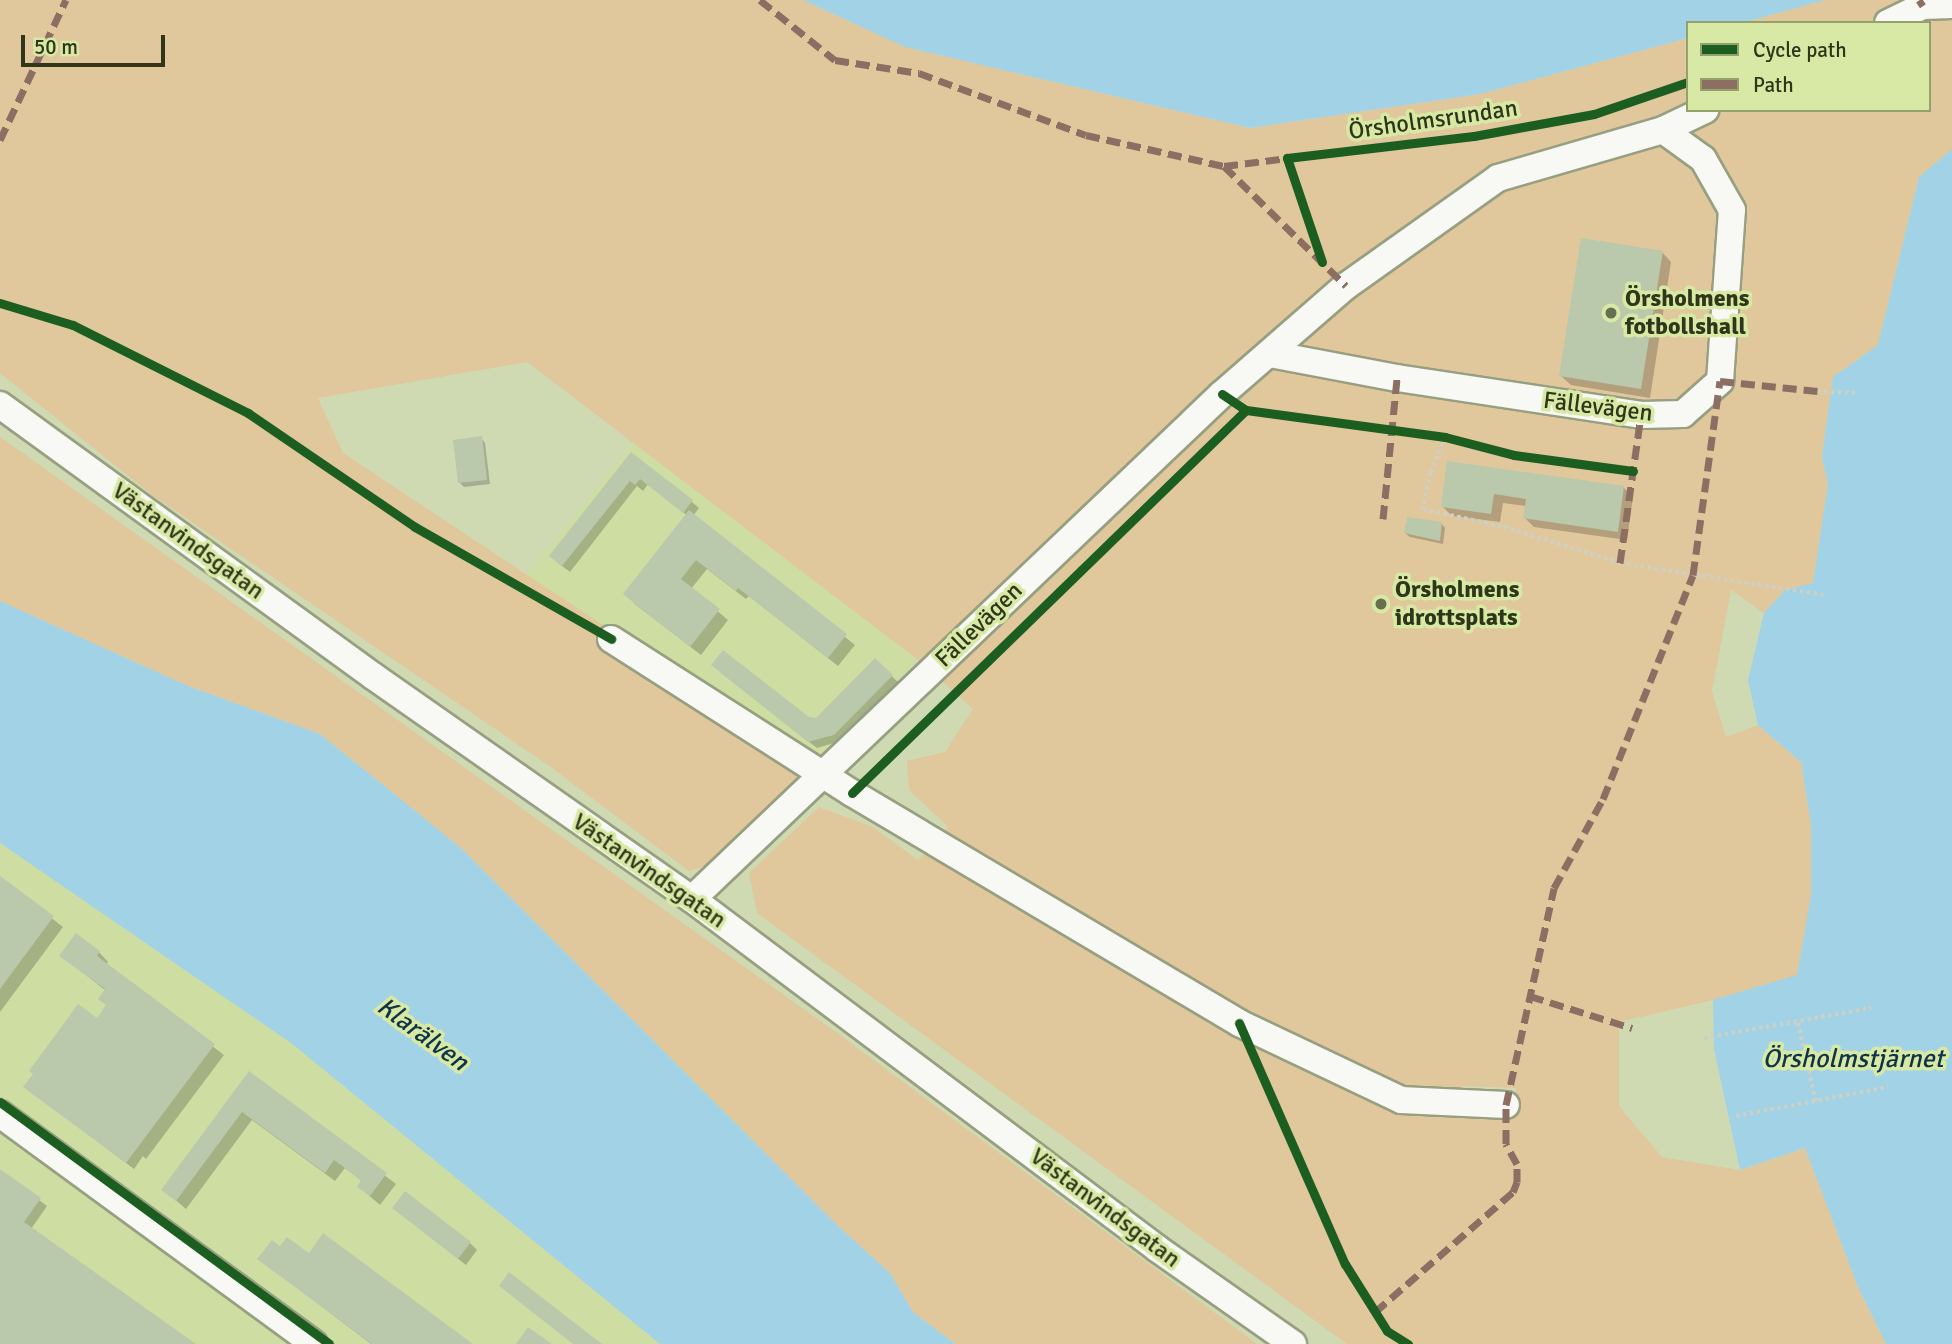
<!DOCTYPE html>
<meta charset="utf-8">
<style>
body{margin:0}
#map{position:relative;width:1952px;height:1344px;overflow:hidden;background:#cfdab3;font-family:Signika,sans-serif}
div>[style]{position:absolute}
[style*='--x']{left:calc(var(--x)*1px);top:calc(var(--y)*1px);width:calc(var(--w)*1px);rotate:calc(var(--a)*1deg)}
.built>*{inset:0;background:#cedea3}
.green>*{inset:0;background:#e0c79c}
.water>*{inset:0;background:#a2d2e5}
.shadow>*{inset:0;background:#0003}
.building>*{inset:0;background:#bac8ab}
.path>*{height:3.5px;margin-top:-1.75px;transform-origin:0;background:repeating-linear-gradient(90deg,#cdd1c5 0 3.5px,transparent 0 7px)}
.roads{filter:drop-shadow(2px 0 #979f81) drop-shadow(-2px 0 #979f81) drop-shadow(0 2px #979f81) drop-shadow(0 -2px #979f81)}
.minor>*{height:26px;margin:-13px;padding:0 13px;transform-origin:13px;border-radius:13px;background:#f8f9f4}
.quiet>*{height:7px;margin-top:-3.5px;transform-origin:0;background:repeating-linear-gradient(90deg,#8d6e63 0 14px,transparent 0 21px)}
.cycleway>*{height:9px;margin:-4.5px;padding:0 4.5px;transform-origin:4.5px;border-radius:4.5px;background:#1b5e20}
.dots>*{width:19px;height:19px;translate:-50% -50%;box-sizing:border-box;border:4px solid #d7e9a4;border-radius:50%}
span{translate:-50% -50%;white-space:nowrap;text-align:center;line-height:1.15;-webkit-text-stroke:7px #d7e9a4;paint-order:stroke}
.street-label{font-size:24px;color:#2f361a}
.poi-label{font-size:24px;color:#2f361a;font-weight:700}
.left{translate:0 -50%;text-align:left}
.water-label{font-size:26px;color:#0f3349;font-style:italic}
.legend{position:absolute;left:1686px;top:21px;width:245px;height:91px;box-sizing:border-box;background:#d7e9a4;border:2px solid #94a16d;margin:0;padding:9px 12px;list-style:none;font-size:21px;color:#2f361a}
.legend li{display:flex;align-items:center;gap:14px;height:35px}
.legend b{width:35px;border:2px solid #94a16d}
.scale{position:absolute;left:21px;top:35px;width:144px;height:32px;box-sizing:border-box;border:4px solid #2f361a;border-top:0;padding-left:9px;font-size:21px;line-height:24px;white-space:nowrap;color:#2f361a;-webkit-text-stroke:5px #d7e9a4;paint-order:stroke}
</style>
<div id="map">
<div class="built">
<div style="clip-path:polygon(633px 443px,917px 659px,813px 764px,527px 575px)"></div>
<div style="clip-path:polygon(0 843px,291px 1043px,660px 1344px,0 1344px)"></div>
</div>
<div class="green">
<div style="clip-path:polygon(evenodd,0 0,803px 0,906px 47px,1250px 128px,1480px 94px,1688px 38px,1688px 110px,1929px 110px,1929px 23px,1742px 23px,1825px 0,1952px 0,1952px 149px,1919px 177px,1878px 345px,1833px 377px,1822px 457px,1828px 484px,1813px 583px,1785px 590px,1764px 613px,1731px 590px,1712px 691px,1726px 737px,1758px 725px,1801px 762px,1811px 824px,1811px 895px,1797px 976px,1713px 1000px,1619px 1022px,1619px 1106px,1662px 1157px,1740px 1170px,1805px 1148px,1858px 1287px,1886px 1344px,1347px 1344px,757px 913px,749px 873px,819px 807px,873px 827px,918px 860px,948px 827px,909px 790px,907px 761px,945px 752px,973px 709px,917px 659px,527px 362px,318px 398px,343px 453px,813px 764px,711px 864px,689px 871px,548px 765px,152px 495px,0 373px,0 0,1463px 1086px,1516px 1088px,1512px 1120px,1461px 1115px,1463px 1086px)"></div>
<div style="clip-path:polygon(0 437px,829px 1027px,1257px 1344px,955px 1344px,913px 1312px,890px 1273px,839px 1227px,461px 848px,320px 734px,188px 686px,0 601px)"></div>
</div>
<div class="water">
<div style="clip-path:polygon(803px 0,1825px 0,1742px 23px,1688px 23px,1688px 38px,1480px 94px,1250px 128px,905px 47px)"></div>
<div style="clip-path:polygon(1952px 149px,1952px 1344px,1886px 1344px,1858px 1287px,1805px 1148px,1740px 1170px,1714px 1049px,1713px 1000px,1797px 975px,1811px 895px,1811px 824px,1801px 762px,1758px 725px,1748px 680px,1764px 613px,1785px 590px,1813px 583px,1828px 484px,1822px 457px,1833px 377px,1878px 345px,1919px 177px)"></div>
<div style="clip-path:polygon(0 601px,188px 686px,320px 734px,461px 848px,839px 1227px,890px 1273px,913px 1312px,955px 1344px,660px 1344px,291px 1043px,0 843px)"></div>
</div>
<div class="shadow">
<div style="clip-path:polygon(1662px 252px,1671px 262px,1650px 398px,1571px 385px,1561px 376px)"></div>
<div style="clip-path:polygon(481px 438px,485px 443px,490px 484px,464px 487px,460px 483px)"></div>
<div style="clip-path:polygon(632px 455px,692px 502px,699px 508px,693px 516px,855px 645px,838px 666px,749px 596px,746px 599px,707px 569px,691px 589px,728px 620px,701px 655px,635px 604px,626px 594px,688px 516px,648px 484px,643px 491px,637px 486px,570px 572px,558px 563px)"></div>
<div style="clip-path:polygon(1449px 463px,1623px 487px,1633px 497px,1627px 540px,1534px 527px,1525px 518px,1526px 506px,1503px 503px,1500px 522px,1452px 516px,1443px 507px)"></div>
<div style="clip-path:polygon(1441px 523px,1445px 528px,1443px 544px,1410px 537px,1405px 533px)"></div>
<div style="clip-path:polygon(875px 660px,899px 683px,841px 741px,817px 748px,720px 672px,808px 719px,817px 720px)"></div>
<div style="clip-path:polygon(0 878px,63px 927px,0 1012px)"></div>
<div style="clip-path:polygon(99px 952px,108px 962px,106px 965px,224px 1055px,146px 1159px,143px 1156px,134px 1169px,25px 1087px,97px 1021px,108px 1007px,106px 991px,61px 955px)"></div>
<div style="clip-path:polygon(249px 1073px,396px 1184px,380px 1205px,359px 1187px,362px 1181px,345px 1168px,335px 1181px,252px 1120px,186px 1209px,163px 1189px)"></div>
<div style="clip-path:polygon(0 1171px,47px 1206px,31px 1229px,193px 1344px,0 1344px)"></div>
<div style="clip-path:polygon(394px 1208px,470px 1243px,477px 1250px,466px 1265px)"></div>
<div style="clip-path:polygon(280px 1248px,470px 1344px,371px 1344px,259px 1259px)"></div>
</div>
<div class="building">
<div style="clip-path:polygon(1581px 238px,1663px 251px,1641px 389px,1559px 376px)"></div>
<div style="clip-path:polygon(482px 436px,487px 480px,458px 483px,453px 440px)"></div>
<div style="clip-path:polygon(631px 452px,693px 500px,683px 513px,640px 479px,635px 485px,630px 481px,562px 566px,549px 556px)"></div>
<div style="clip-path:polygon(1447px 461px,1624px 486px,1618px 532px,1523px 518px,1526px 499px,1494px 494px,1491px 514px,1441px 507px)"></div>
<div style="clip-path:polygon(689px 510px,847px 634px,828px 658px,738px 588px,736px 591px,696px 560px,681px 579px,720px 609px,690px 647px,623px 594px)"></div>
<div style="clip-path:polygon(1407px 517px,1442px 522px,1440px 541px,1404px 533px)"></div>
<div style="clip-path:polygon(723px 650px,809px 717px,816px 718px,875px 658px,893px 675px,834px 735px,808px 742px,711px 665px)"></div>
<div style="clip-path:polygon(0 876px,54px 916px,0 989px)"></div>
<div style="clip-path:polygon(76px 933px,100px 951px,97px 956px,215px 1044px,126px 1163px,23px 1087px,33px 1074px,29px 1071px,78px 1004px,97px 1018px,106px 1005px,98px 999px,105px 989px,59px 956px)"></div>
<div style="clip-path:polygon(249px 1071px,387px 1173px,370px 1196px,357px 1187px,361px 1180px,334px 1160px,325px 1173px,242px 1112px,176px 1201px,161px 1190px)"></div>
<div style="clip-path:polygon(0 1169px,41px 1198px,24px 1222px,196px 1344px,0 1344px)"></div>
<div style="clip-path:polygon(405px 1191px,471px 1242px,458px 1259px,392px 1208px)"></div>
<div style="clip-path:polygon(323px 1233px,473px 1344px,372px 1344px,257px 1259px,272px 1240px,280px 1246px,287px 1237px,309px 1253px)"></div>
<div style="clip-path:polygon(509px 1272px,602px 1344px,573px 1344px,499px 1286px)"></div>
<div style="clip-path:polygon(528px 1327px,552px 1344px,516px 1344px)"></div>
</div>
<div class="path">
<div style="--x:1817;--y:391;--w:38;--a:3"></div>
<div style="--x:1445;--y:437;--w:39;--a:111"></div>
<div style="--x:1431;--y:473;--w:37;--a:103"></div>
<div style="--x:1423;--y:509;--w:83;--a:12.5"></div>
<div style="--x:1504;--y:527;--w:121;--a:17.2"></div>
<div style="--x:1620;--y:563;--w:206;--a:8.9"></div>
<div style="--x:1798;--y:1023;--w:80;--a:77"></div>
<div style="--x:1704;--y:1038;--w:170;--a:-10.2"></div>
<div style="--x:1736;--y:1116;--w:155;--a:-10.8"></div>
</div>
<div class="roads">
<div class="minor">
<div style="--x:1888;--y:23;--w:39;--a:-26"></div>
<div style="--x:1923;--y:6;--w:29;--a:-2"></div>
<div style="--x:1270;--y:354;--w:129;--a:10.7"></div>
<div style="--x:1397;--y:378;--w:247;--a:8.6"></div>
<div style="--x:1641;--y:415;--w:42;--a:-1.4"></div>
<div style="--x:1683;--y:414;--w:50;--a:-41.7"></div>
<div style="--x:1720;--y:381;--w:171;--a:-86"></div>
<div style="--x:1732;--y:210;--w:59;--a:-119.6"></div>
<div style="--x:1703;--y:159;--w:49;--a:-144.1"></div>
<div style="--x:0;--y:405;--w:461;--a:36"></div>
<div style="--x:373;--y:676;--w:389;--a:35"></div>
<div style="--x:692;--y:899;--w:583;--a:36.91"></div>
<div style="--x:1158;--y:1249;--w:165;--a:35.1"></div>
<div style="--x:611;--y:639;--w:286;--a:32.6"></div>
<div style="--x:852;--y:793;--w:450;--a:30.7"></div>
<div style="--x:1239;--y:1023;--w:179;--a:25.4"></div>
<div style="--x:1401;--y:1100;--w:105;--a:2.7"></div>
<div style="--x:692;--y:899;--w:732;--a:-43.62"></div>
<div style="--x:1222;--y:394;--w:164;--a:-41.1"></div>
<div style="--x:1346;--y:286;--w:186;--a:-35.4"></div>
<div style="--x:1498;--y:178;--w:172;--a:-16.2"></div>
<div style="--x:1663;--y:130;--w:47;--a:-25.5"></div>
<div style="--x:0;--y:1114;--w:389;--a:36.2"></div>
</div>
</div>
<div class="quiet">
<div style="--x:760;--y:0;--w:96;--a:38.7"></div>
<div style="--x:835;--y:60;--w:85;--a:8.8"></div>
<div style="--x:919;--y:73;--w:178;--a:20.4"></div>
<div style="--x:1086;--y:135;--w:141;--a:12.7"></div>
<div style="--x:1224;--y:166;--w:64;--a:-7.2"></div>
<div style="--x:1919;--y:0;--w:7;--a:56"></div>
<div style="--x:0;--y:140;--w:155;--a:-64.8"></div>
<div style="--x:1224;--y:166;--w:171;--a:44.5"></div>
<div style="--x:1383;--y:519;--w:142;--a:-84.3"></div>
<div style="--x:1620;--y:563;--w:149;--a:-81.9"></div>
<div style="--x:1530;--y:996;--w:107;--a:17.4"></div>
<div style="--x:1375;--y:1312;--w:183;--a:-41"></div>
<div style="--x:1513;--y:1192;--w:11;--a:-68"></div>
<div style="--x:1517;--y:1182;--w:18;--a:-90"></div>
<div style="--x:1517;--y:1164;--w:23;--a:-119"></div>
<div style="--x:1506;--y:1144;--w:39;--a:-90"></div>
<div style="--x:1506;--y:1105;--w:222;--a:-77.5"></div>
<div style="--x:1554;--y:888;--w:102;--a:-61.2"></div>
<div style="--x:1603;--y:799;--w:241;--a:-68.1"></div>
<div style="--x:1693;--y:575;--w:196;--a:-82.1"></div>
<div style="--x:1720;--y:381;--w:98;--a:5.9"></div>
</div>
<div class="cycleway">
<div style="--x:1322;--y:262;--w:110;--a:-108.6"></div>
<div style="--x:1287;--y:158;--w:188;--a:-6.7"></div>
<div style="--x:1474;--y:136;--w:122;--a:-10.4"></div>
<div style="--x:1594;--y:114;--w:99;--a:-18.8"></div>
<div style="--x:0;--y:303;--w:76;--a:16.8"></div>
<div style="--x:73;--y:325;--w:196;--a:26.7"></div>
<div style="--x:248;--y:413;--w:202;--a:34.3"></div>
<div style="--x:415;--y:527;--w:226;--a:29.7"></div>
<div style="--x:1222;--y:394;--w:29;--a:34"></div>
<div style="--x:1246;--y:410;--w:201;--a:7.7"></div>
<div style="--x:1445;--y:437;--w:71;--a:14.6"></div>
<div style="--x:1514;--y:455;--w:120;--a:7.7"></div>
<div style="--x:852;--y:793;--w:549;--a:-44.19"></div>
<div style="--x:1239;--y:1023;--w:263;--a:66.3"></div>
<div style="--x:1345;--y:1264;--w:79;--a:57.9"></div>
<div style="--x:1387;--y:1331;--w:25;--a:32"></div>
<div style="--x:0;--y:1102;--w:408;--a:36.3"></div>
</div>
<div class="dots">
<div style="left:1611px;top:313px;background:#676f50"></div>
<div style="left:1381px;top:604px;background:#676f50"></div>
</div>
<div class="street-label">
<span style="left:1433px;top:120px;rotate:-8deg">Örsholmsrundan</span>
<span style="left:1598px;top:407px;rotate:7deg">Fällevägen</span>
<span style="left:188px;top:541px;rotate:36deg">Västanvindsgatan</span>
<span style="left:979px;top:625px;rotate:-44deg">Fällevägen</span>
<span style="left:649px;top:871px;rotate:35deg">Västanvindsgatan</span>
<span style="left:1105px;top:1208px;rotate:37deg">Västanvindsgatan</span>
</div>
<div class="poi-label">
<span class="left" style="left:1625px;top:313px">Örsholmens<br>fotbollshall</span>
<span class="left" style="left:1395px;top:604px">Örsholmens<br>idrottsplats</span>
</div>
<div class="water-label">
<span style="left:422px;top:1035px;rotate:36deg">Klarälven</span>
<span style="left:1853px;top:1060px">Örsholmstjärnet</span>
</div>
<ul class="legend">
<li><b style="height:9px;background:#1b5e20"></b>Cycle path</li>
<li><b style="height:9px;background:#8d6e63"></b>Path</li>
</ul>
<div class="scale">50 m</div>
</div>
